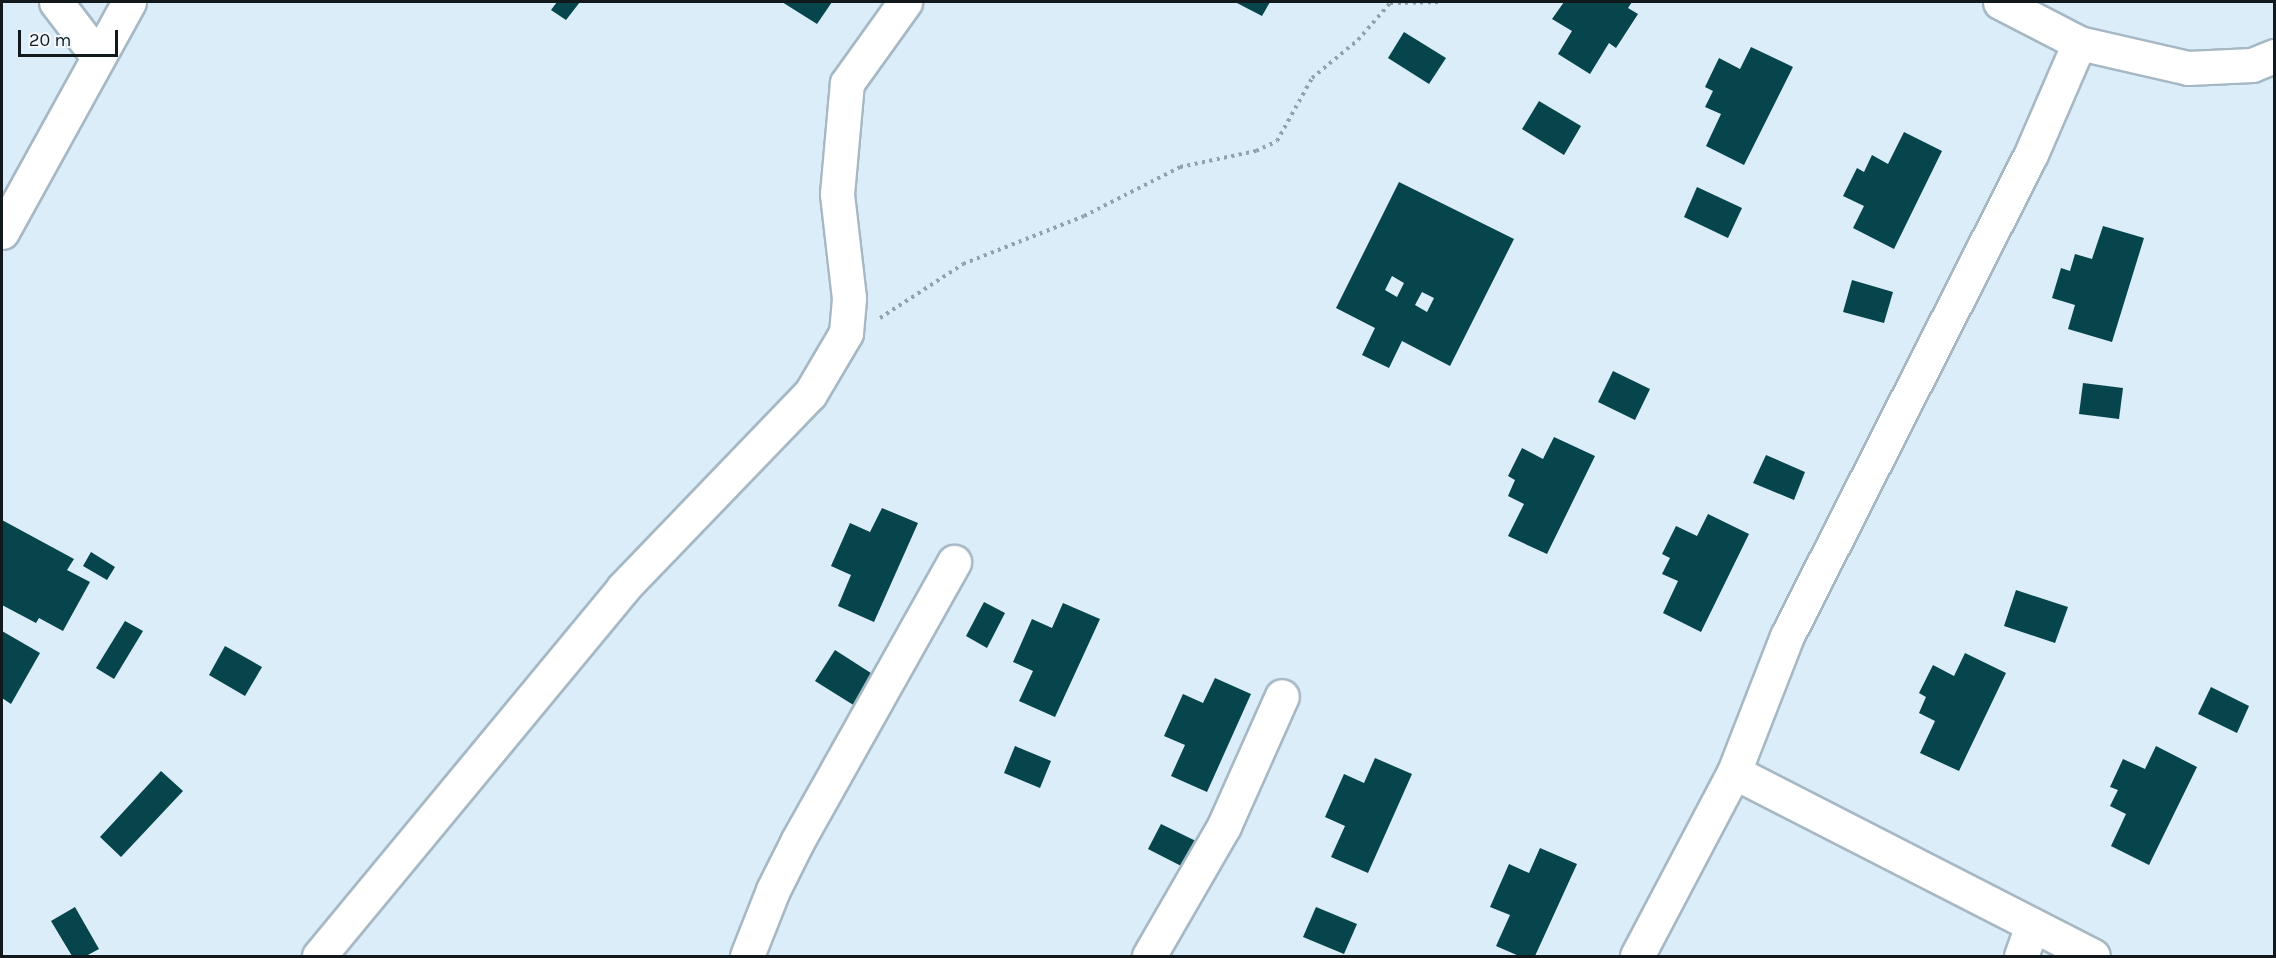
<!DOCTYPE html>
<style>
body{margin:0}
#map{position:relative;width:2276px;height:958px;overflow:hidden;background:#daedf9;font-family:Karla,sans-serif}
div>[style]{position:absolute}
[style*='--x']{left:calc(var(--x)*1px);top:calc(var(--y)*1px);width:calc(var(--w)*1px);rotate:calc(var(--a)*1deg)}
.building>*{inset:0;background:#05454b}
.path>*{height:4px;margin-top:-2px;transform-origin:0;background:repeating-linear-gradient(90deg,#93a1ab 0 3px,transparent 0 7.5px)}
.roads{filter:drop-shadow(2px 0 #a6b8c4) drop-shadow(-2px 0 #a6b8c4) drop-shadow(0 2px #a6b8c4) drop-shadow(0 -2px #a6b8c4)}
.street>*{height:33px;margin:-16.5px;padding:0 16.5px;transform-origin:16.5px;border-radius:16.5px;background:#fff}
span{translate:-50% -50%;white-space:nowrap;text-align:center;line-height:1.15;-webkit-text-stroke:6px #f1f8fd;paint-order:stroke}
.frame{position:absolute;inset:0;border:3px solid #12191d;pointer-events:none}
.scale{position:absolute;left:18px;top:30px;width:100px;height:27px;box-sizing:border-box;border:3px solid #12191d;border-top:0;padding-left:8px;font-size:18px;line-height:21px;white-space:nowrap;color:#12191d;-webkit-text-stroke:4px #f1f8fd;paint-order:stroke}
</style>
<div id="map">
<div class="building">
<div style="clip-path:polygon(557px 2px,580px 2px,566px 20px,551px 10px)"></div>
<div style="clip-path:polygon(782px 2px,832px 2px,817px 24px)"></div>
<div style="clip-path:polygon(1235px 2px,1270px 2px,1262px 16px)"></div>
<div style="clip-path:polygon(1564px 2px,1632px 2px,1628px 8px,1638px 14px,1616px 48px,1609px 43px,1590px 74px,1558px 54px,1572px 31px,1552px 19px)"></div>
<div style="clip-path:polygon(1404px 32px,1446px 58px,1429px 84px,1388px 58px)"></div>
<div style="clip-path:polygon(1751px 47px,1793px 67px,1744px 165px,1706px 146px,1721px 114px,1705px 107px,1713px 91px,1705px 87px,1719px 58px,1740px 69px)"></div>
<div style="clip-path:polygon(1539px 101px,1581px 126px,1564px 155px,1522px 129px)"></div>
<div style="clip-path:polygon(1904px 132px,1942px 151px,1894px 249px,1853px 228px,1864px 206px,1843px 196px,1857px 168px,1864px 172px,1872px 155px,1888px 164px)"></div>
<div style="clip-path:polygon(evenodd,1399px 182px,1514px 239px,1450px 366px,1402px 341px,1389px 368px,1362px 355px,1375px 328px,1336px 308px,1399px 182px,1392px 276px,1404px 283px,1397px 297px,1385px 290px,1392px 276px,1399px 182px,1422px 292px,1434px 298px,1427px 312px,1415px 305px,1422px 292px)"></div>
<div style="clip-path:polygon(1697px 187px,1742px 208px,1728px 238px,1684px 217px)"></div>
<div style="clip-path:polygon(2103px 226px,2144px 238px,2112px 342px,2068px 329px,2075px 305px,2052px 298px,2061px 268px,2070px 271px,2075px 254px,2092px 259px)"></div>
<div style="clip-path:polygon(1852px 280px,1893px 292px,1884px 323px,1843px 312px)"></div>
<div style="clip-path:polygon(1613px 371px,1650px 389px,1635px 420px,1598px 402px)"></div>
<div style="clip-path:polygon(2083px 383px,2123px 388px,2119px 419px,2079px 414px)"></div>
<div style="clip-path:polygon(1554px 437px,1595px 456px,1547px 554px,1508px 536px,1524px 504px,1508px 496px,1515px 480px,1508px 476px,1522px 448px,1543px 459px)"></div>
<div style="clip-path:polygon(1766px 455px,1805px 472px,1794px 500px,1753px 483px)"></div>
<div style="clip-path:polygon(882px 508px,918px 523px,874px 622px,838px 606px,851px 575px,831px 566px,850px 523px,870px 532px)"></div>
<div style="clip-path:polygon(1708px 514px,1749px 534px,1701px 632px,1663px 613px,1678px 581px,1662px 574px,1670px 558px,1662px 554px,1676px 526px,1697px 536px)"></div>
<div style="clip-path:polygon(2px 520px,74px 559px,67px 570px,90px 582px,63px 631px,39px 618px,36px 623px,2px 605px)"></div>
<div style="clip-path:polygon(91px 552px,115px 567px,107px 580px,83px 566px)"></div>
<div style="clip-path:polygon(2016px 590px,2068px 607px,2055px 643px,2004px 626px)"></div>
<div style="clip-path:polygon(984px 602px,1005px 613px,987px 648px,966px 636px)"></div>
<div style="clip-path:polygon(1063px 603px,1100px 619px,1055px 717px,1019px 701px,1033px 671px,1013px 662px,1032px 619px,1052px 628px)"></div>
<div style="clip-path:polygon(125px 621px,143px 631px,114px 679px,96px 668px)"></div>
<div style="clip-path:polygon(2px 631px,40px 653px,11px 704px,2px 698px)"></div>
<div style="clip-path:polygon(225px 646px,262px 667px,245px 696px,209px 675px)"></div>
<div style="clip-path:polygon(835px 650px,874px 675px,855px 706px,815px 681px)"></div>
<div style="clip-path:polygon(1965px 653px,2006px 673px,1959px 771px,1920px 753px,1935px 721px,1919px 713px,1926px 697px,1919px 693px,1933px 665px,1954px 676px)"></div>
<div style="clip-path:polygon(1215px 678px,1251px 694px,1207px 792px,1171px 776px,1185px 745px,1164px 736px,1183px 694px,1203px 703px)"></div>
<div style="clip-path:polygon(2211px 687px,2249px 706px,2237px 733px,2198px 714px)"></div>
<div style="clip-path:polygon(1015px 746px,1051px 761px,1040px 788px,1004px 773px)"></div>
<div style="clip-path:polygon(2156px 746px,2197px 767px,2149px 865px,2111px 846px,2126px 814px,2110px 806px,2118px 790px,2110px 787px,2123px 759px,2145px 769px)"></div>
<div style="clip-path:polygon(1375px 758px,1412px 774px,1368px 873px,1331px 857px,1345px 826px,1325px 817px,1344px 774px,1364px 783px)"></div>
<div style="clip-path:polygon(161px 771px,183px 791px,121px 857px,100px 837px)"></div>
<div style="clip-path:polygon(1161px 824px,1202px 844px,1189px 870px,1148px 849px)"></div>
<div style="clip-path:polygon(1540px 848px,1577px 864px,1535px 956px,1519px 956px,1496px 946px,1510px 915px,1490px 907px,1509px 864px,1529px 873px)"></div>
<div style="clip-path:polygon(75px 907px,99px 949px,86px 956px,72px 956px,51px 921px)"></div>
<div style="clip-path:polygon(1316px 907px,1357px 924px,1344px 954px,1303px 937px)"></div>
</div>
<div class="path">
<div style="--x:880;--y:318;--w:99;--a:-33"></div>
<div style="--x:963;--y:264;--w:130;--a:-21.6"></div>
<div style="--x:1084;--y:216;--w:108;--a:-27"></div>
<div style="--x:1180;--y:167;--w:78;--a:-11.9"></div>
<div style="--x:1256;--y:151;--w:23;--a:-25"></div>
<div style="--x:1277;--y:141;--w:72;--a:-60.9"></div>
<div style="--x:1312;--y:78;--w:60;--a:-39.6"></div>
<div style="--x:1358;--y:40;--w:49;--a:-49.1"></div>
<div style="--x:1390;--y:3;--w:53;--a:-1.1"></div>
</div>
<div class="roads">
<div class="street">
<div style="--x:56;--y:2;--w:69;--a:52.6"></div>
<div style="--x:2000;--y:2;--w:89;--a:27.4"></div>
<div style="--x:2079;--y:43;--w:112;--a:12.9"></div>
<div style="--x:2188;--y:68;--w:64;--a:-2.7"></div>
<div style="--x:2252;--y:65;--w:24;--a:-22"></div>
<div style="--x:2;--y:232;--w:263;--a:-61.1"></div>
<div style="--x:1734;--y:772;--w:403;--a:27.1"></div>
<div style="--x:319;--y:956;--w:477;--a:-50.4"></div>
<div style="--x:623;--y:588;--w:269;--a:-46.1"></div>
<div style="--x:810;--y:394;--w:71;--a:-59.5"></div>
<div style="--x:846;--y:333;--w:35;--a:-85"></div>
<div style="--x:849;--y:298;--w:105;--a:-96.6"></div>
<div style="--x:837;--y:194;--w:111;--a:-84.9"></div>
<div style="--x:847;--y:83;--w:100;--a:-54.4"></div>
<div style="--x:747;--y:956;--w:71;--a:-68.5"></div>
<div style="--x:773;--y:890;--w:56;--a:-63.4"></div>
<div style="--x:798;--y:840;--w:319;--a:-60.7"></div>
<div style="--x:1149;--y:956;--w:150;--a:-60"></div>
<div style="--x:1224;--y:826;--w:142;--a:-66"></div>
<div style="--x:1637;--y:956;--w:208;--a:-62.2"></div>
<div style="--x:1734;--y:772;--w:146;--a:-68.7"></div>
<div style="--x:1787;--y:636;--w:540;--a:-63.15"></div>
<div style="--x:2031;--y:154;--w:121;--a:-66.6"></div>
<div style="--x:2021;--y:956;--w:33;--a:-70"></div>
</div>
</div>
<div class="frame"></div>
<div class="scale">20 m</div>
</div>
